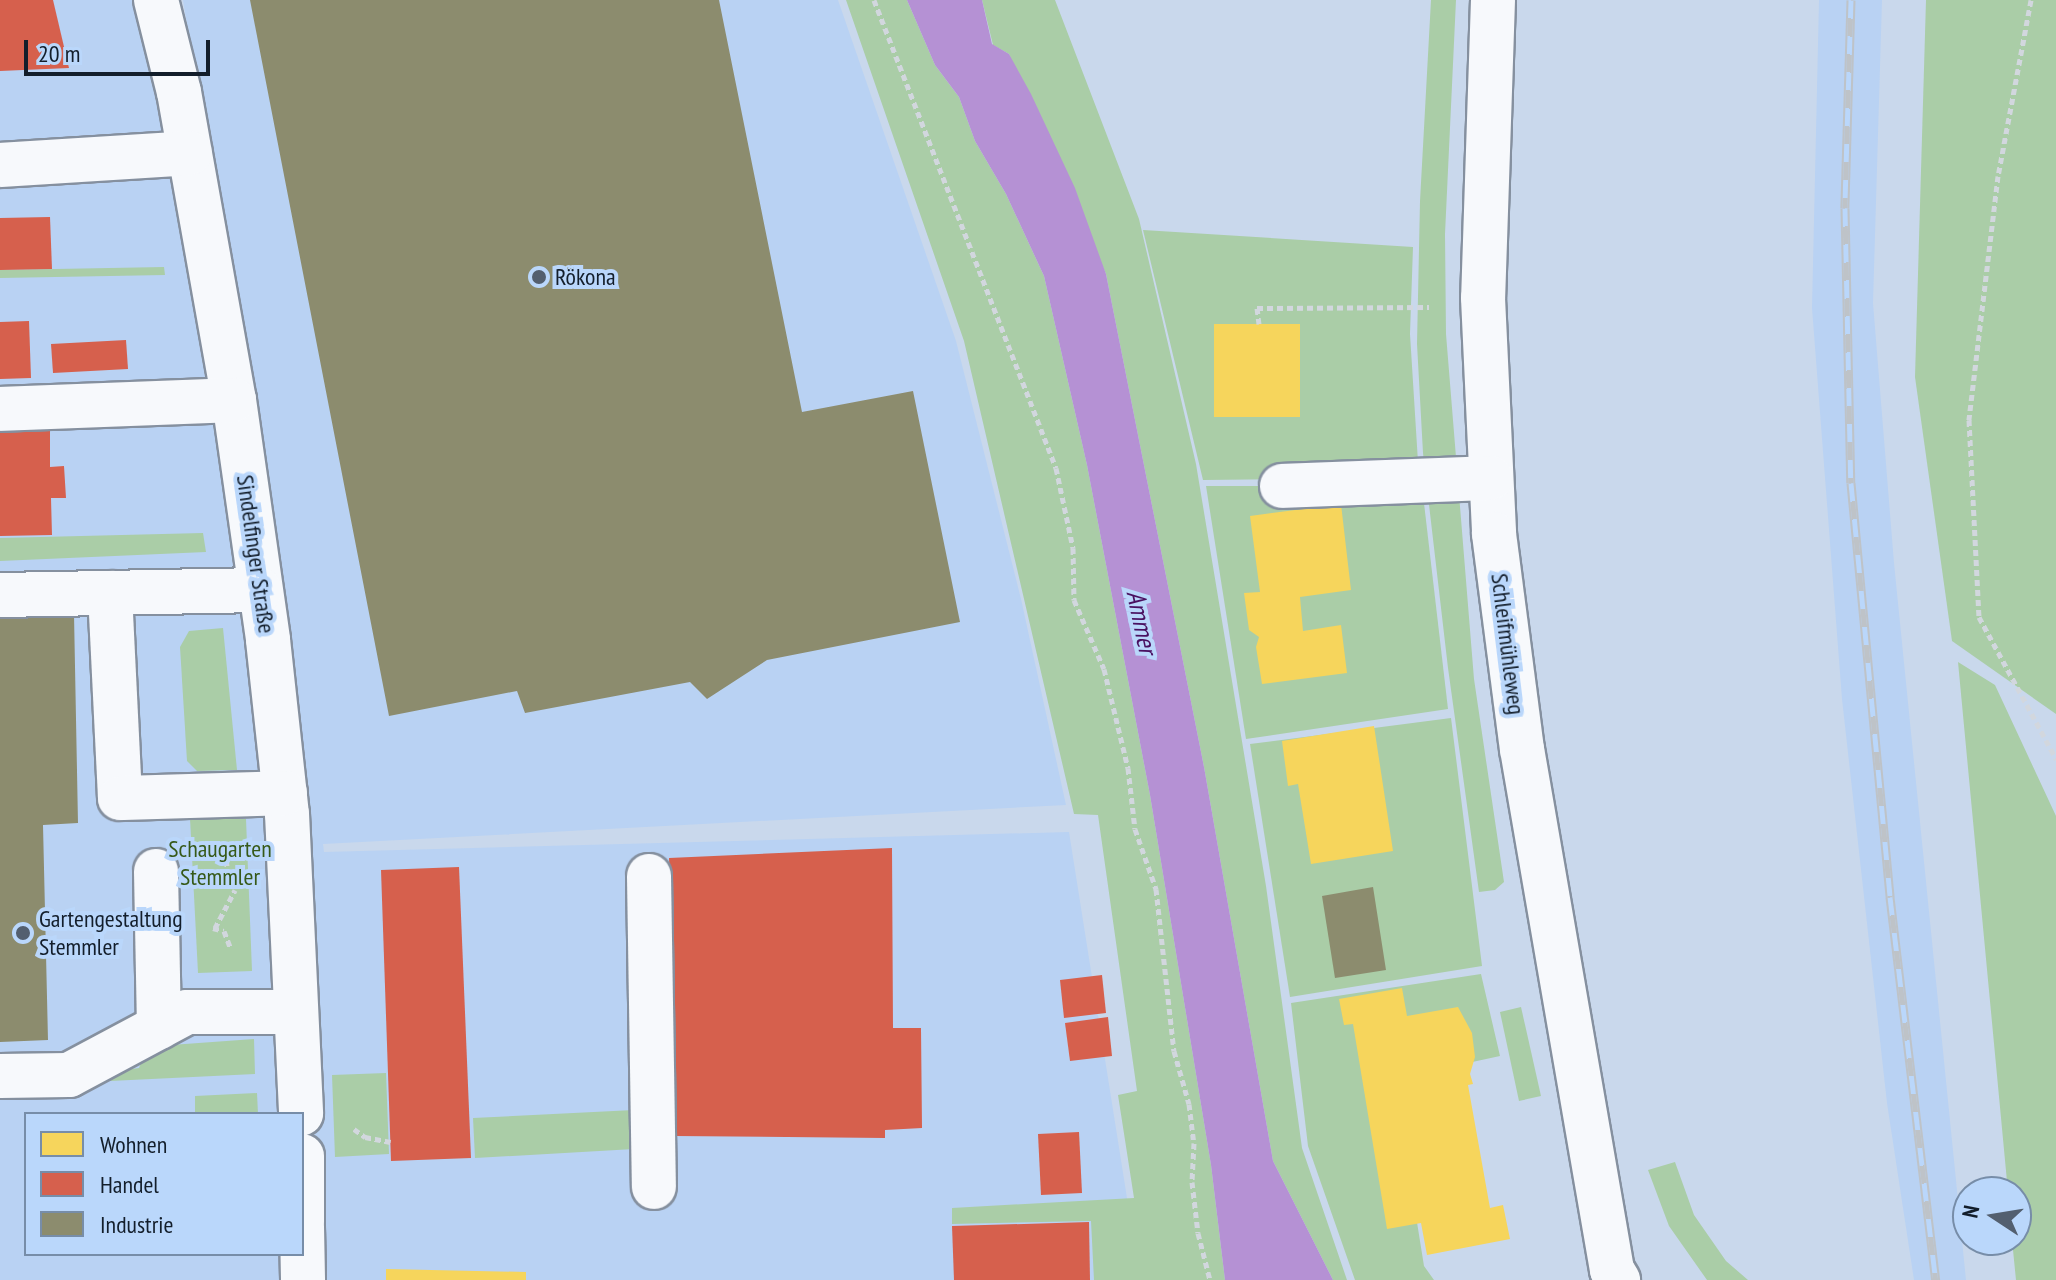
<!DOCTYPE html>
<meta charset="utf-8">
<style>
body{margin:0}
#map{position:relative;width:2056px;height:1280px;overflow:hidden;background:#c9d8ec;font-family:"PT Sans Narrow",sans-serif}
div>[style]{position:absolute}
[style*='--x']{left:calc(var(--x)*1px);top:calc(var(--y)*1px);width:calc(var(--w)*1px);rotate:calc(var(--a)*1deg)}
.built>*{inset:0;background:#b9d2f3}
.green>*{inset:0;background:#aacda7}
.water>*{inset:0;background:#b591d4}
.homes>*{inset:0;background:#f6d55c}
.shops>*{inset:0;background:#d6604d}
.industry>*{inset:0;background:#8c8c6e}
.path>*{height:5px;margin-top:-2.5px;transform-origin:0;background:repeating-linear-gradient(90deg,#d2d7de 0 6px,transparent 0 10px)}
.roads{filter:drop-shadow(2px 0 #85909f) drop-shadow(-2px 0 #85909f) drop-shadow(0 2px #85909f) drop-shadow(0 -2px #85909f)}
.minor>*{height:44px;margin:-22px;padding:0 22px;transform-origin:22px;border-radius:22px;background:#f7f9fc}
.rail>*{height:9px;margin-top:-4.5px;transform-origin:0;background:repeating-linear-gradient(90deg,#bad7fb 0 18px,#bec3c8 0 36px);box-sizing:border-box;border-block:2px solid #bec3c8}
.dots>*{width:22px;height:22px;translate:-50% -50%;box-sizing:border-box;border:4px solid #bad7fb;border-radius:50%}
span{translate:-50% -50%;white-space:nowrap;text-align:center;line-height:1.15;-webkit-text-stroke:8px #bad7fb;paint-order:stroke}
.poi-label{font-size:24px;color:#131e2b}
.left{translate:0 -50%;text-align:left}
.street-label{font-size:24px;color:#131e2b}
.park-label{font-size:24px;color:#365918}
.water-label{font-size:26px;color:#491060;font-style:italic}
.legend{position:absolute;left:24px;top:1112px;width:280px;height:144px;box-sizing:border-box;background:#bad7fb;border:2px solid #778da8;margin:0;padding:10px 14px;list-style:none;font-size:24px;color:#131e2b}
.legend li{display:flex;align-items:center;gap:16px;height:40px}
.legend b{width:40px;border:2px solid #778da8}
.north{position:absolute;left:1952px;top:1176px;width:80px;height:80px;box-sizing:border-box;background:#bad7fb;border:2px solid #778da8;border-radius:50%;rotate:282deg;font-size:22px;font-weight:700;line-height:32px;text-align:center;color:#131e2b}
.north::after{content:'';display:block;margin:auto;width:28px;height:36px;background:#535f6f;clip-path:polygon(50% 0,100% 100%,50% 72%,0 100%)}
.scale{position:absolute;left:24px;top:40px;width:186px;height:36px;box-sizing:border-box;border:4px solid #131e2b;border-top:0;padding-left:10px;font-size:24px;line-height:28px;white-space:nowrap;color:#131e2b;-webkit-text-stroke:6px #bad7fb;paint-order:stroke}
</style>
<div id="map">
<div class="built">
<div style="clip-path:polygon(evenodd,0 0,180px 0,236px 328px,183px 0,838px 0,956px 341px,1021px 599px,1066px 805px,323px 844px,324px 852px,1069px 832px,1140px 1280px,0 1280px,0 0,26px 1114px,302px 1114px,302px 1254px,26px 1254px,26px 1114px)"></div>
<div style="clip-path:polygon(1819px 0,1882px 0,1873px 303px,1894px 563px,1966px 1280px,1914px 1280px,1887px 1103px,1842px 699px,1812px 308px)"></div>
</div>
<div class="green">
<div style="clip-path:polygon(846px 0,907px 0,935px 65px,959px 97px,975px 141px,1006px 194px,1044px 276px,1087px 465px,1150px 795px,1211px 1165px,1225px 1280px,1094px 1280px,1091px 1221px,952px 1224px,952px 1208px,1134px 1198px,1118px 1095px,1137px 1091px,1098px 815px,1074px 814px,964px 341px)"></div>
<div style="clip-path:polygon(982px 0,1055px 0,1139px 219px,1196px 464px,1266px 886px,1302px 1148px,1347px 1280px,1333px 1280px,1273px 1161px,1204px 767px,1106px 274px,1009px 54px,993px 45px)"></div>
<div style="clip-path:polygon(1431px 0,1456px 0,1445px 234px,1446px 334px,1474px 679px,1504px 882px,1495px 890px,1479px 892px,1448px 668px,1423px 453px,1417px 344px,1420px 201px)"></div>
<div style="clip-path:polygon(1926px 0,2056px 0,2056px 714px,1952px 641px,1915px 377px)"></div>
<div style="clip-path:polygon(1143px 230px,1413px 247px,1410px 334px,1419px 478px,1203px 480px)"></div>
<div style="clip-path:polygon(164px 267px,165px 275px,0 278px,0 270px)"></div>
<div style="clip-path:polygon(1206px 486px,1422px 486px,1448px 709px,1246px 739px)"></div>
<div style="clip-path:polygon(203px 533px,206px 552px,0 561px,0 538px)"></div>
<div style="clip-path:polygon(223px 628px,237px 770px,197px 771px,187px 761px,180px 647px,189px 631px)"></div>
<div style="clip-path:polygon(1958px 662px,1995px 685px,2056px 816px,2056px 1280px,2016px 1280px,2012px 1240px,2016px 1240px,2016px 1192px,2008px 1192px)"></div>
<div style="clip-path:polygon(1451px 718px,1482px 966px,1290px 997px,1250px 744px)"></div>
<div style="clip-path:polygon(190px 818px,246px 819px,252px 971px,198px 973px)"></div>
<div style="clip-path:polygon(1481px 974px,1500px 1056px,1394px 1079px,1424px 1266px,1434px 1280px,1355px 1280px,1308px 1146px,1291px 1003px)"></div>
<div style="clip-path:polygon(1521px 1007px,1541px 1096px,1519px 1101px,1500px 1012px)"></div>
<div style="clip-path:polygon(254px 1039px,255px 1074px,110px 1081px,109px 1072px,139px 1068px,145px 1053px,171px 1045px)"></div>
<div style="clip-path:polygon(386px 1073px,389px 1154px,335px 1157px,332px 1075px)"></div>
<div style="clip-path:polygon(257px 1093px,258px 1114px,195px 1114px,195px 1096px)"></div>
<div style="clip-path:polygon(634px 1110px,634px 1149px,475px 1158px,473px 1118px)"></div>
<div style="clip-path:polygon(1675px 1162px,1694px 1215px,1726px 1261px,1748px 1280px,1707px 1280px,1669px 1226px,1648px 1170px)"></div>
</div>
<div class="water">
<div style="clip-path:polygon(907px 0,982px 0,992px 44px,1009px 54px,1031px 94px,1075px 188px,1106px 274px,1204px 767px,1273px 1161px,1333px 1280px,1225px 1280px,1211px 1165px,1150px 795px,1087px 465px,1044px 276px,1006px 194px,975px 141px,959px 97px,935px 65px)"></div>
</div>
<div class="homes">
<div style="clip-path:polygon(1214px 324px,1300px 324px,1300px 417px,1214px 417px)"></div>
<div style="clip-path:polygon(1341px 504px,1351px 590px,1300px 597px,1303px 631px,1341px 625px,1347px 673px,1262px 684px,1256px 647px,1259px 637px,1249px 630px,1244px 593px,1260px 592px,1250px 516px)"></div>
<div style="clip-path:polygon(1374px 726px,1393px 851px,1311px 864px,1298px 784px,1288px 786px,1282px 741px)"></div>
<div style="clip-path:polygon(1402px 988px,1407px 1016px,1458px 1007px,1472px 1033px,1475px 1057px,1470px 1074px,1473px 1084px,1468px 1085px,1490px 1208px,1503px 1205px,1510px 1239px,1427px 1255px,1421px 1223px,1387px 1229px,1353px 1024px,1344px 1025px,1339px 999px)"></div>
<div style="clip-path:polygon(386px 1269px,526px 1272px,526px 1280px,386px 1280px)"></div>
</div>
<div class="shops">
<div style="clip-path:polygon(0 0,53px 0,69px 68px,0 71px)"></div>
<div style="clip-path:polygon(50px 217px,52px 269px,0 270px,0 218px)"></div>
<div style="clip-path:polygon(29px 321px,31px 378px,0 379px,0 322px)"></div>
<div style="clip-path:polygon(126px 340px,128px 369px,53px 373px,51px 344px)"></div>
<div style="clip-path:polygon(50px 427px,50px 467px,64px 466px,66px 498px,51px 498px,52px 535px,0 536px,0 428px)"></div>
<div style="clip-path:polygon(892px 848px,893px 1028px,921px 1028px,922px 1128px,885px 1130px,885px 1138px,675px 1136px,669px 858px)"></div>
<div style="clip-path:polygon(459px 867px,471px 1158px,391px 1161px,381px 870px)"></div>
<div style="clip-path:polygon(1102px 975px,1106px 1013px,1064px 1018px,1060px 980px)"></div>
<div style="clip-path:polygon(1108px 1017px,1112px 1056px,1070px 1061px,1065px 1023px)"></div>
<div style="clip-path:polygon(1079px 1132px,1082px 1193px,1041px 1195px,1038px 1134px)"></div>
<div style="clip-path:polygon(1089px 1222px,1090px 1280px,954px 1280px,952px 1226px)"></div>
</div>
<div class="industry">
<div style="clip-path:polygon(250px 0,719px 0,802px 412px,913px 391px,960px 622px,767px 660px,707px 699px,690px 682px,525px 713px,517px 691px,389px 716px)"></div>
<div style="clip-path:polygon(74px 614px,78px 823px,43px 825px,48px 1040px,0 1042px,0 616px)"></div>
<div style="clip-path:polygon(1373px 887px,1386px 970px,1335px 978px,1322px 896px)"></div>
</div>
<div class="path">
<div style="--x:874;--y:0;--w:502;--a:68.75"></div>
<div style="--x:1056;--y:468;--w:82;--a:78"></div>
<div style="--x:1073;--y:548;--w:52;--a:88.9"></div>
<div style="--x:1074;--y:600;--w:75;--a:66.5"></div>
<div style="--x:1104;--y:669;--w:102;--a:76.4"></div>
<div style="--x:1128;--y:768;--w:61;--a:83.5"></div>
<div style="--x:1135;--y:829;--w:64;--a:70.7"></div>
<div style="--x:1156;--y:889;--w:163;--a:83.7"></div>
<div style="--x:1174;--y:1051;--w:55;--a:74.2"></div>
<div style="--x:1189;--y:1104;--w:39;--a:83"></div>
<div style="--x:1194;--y:1143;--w:39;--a:93"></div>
<div style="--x:1192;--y:1182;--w:51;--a:83.3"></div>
<div style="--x:1198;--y:1233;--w:49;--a:75.7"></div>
<div style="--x:2031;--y:0;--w:179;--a:100.6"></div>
<div style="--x:1998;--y:176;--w:246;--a:96.8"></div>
<div style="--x:1969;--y:420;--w:197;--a:87.1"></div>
<div style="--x:1979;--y:617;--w:162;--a:61.5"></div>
<div style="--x:1259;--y:324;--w:16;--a:-97"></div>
<div style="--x:1257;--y:308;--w:172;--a:-0.3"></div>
<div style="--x:225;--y:850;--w:23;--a:83"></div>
<div style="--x:228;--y:873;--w:6;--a:51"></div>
<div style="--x:212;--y:881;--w:22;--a:0"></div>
<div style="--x:213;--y:928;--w:11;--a:15"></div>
<div style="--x:224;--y:931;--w:19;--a:69"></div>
<div style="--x:215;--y:928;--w:43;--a:-62.2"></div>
<div style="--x:354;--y:1129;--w:14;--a:36"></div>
<div style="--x:365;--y:1137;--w:26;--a:11"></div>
</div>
<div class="roads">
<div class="minor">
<div style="--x:156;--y:0;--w:95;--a:76"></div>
<div style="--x:179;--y:92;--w:313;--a:79.9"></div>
<div style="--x:234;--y:400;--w:242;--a:81.9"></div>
<div style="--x:268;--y:640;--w:175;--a:83.8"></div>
<div style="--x:287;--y:814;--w:300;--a:87.3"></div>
<div style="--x:1493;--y:0;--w:298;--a:91.9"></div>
<div style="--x:1483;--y:298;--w:236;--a:87.3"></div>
<div style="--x:1494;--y:534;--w:217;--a:82.6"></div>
<div style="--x:1522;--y:749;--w:529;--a:80.2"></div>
<div style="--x:1612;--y:1270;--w:12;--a:59"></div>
<div style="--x:0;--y:165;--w:190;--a:-3.6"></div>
<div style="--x:0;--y:409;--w:234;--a:-2.2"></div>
<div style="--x:1282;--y:486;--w:209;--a:-2.2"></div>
<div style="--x:110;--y:593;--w:205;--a:87.2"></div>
<div style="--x:120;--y:798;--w:165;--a:-1.7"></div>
<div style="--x:0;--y:595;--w:260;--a:-1.1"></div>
<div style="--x:156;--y:871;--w:156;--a:88.9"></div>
<div style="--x:649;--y:876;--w:311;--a:89.1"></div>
<div style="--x:0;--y:1076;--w:69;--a:-0.8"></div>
<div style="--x:69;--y:1075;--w:134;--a:-28.1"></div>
<div style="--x:187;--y:1012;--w:108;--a:0"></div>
<div style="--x:302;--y:1156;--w:66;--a:90"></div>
<div style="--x:302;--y:1227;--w:53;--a:88.9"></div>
</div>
</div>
<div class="rail">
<div style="--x:1851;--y:0;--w:208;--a:91.7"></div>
<div style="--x:1845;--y:208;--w:275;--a:88.8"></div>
<div style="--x:1851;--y:483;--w:416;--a:84.6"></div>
<div style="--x:1890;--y:897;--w:386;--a:83.2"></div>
</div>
<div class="dots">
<div style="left:539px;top:277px;background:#535f6f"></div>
<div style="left:23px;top:933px;background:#535f6f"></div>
</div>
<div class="poi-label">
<span class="left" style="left:555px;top:277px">Rökona</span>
<span class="left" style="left:39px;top:933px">Gartengestaltung<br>Stemmler</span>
</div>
<div class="street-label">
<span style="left:256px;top:554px;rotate:82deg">Sindelfinger Straße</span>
<span style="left:1508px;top:644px;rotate:83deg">Schleifmühleweg</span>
</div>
<div class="park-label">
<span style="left:220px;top:863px">Schaugarten<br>Stemmler</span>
</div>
<div class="water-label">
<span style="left:1142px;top:622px;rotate:78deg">Ammer</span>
</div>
<ul class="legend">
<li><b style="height:22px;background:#f6d55c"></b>Wohnen</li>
<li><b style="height:22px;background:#d6604d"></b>Handel</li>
<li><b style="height:22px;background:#8c8c6e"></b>Industrie</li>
</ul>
<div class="north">N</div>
<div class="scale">20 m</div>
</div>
